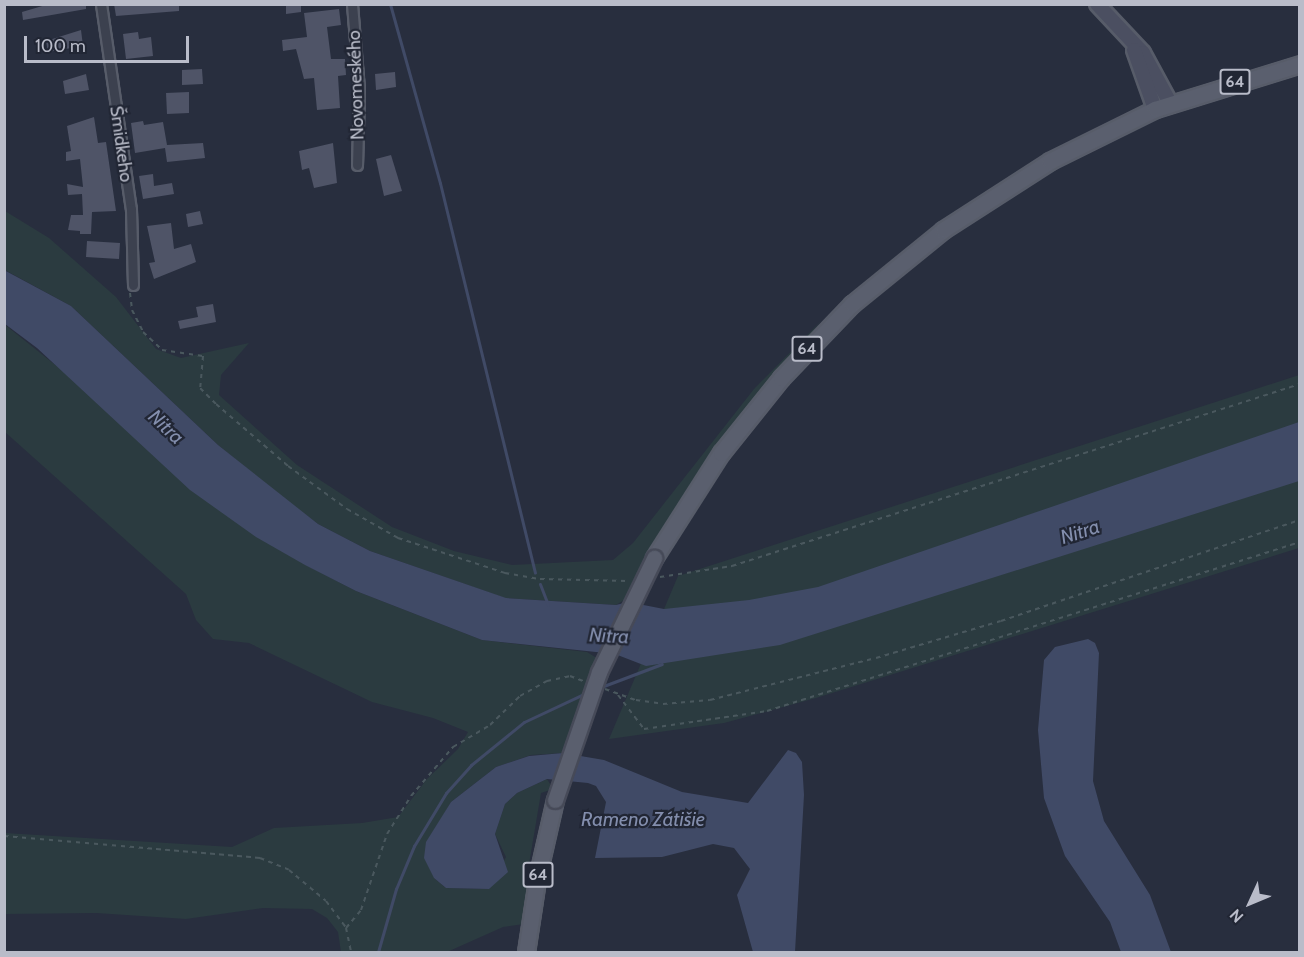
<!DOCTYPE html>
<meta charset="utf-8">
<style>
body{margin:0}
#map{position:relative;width:1304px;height:957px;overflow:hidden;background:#282e3e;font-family:Cabin,sans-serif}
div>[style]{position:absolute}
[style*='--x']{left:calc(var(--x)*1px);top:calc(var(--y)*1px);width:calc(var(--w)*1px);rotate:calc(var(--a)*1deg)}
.green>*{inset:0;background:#2b3b40}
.water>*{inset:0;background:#404a66}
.stream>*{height:3px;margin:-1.5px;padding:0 1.5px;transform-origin:1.5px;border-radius:1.5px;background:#404a66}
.building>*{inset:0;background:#4f5467}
.path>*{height:2px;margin-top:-1px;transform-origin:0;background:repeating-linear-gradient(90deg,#4a585e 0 4.5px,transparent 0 9px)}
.roads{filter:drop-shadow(2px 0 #575c69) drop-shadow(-2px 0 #575c69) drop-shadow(0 2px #575c69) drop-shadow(0 -2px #575c69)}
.street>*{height:9px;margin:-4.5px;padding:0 4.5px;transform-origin:4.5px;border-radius:4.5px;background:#3c414f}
.secondary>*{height:14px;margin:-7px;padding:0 7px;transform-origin:7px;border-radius:7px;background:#4b4f61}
.primary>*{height:15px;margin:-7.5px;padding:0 7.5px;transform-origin:7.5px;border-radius:7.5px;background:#5a5f6e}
.bridges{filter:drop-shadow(2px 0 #464a58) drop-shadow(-2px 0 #464a58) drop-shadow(0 2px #464a58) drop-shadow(0 -2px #464a58)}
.primary-bridge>*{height:15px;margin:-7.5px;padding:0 7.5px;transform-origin:7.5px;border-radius:7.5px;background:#5a5f6e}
span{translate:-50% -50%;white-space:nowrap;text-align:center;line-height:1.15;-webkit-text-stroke:4.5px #212634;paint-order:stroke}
.shield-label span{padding:2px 4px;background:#212634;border:2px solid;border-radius:4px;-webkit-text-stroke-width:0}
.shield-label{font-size:16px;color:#b9bcc9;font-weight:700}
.street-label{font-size:18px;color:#b9bcc9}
.water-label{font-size:20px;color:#838ead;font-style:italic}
.frame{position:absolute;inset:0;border:6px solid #b9bcc9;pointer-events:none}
.north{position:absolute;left:1220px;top:873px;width:60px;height:60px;-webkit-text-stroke:4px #212634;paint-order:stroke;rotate:226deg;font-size:16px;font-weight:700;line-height:24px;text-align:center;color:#b9bcc9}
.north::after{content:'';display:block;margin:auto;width:21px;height:27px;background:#b9bcc9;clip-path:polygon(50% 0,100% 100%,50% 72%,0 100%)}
.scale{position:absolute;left:24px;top:36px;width:165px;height:27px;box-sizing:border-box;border:3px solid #b9bcc9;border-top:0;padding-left:8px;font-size:18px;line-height:21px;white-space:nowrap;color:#b9bcc9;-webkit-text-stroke:4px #212634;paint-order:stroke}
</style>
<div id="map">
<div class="green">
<div style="clip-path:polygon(5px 211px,49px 238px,116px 297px,156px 349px,181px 358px,249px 343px,221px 375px,219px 395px,297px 465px,392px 527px,454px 551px,512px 565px,613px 560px,633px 543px,754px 389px,822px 320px,774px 378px,629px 597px,616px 605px,505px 598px,370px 551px,318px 524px,281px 496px,218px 445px,71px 306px,5px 270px)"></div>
<div style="clip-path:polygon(4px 324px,304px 564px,356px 591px,482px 640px,587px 652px,600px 660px,563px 753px,531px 755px,496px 767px,451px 802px,440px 821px,434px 878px,446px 888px,489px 889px,506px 857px,495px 834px,505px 804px,517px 793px,547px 779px,553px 789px,541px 793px,528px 870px,524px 924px,503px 927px,447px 952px,341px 952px,338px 932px,327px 918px,312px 909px,263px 908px,186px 919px,96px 913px,5px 914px,5px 833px,232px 847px,274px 828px,362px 823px,398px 817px,427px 779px,458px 749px,468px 732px,433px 718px,372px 702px,249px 643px,213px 639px,196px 620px,186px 594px,5px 432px)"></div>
<div style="clip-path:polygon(1299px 375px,1299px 548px,816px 698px,724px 723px,609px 739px,678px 576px)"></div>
</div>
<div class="water">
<div style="clip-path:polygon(4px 270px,71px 306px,218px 445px,318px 524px,370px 551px,506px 598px,616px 605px,628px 602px,664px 609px,749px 600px,818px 587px,1299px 422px,1299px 481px,780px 645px,646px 666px,615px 654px,482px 640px,356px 591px,305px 565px,256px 537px,190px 490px,37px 348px,5px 324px)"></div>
<div style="clip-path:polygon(1088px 639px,1095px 643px,1099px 653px,1093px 781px,1104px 821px,1150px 895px,1171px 952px,1121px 952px,1110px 922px,1065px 856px,1044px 798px,1038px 730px,1044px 660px,1055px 647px)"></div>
<div style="clip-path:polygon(788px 750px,796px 753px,802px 762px,804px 795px,795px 952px,753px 952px,737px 895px,750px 869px,734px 848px,713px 844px,662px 857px,595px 858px,606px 802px,596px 786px,588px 783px,547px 779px,517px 793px,505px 804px,495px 834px,508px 872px,489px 889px,446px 888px,434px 878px,424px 858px,426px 842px,451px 802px,496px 767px,529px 756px,563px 753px,604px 760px,682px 792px,748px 803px)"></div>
</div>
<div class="stream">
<div style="--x:390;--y:4;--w:186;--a:74.4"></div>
<div style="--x:440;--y:183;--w:401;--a:76.3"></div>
<div style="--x:540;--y:584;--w:22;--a:69"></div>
<div style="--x:601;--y:687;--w:65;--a:-20.7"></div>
<div style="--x:378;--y:952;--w:66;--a:-74.1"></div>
<div style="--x:396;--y:889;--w:47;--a:-67.3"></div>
<div style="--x:414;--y:846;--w:62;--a:-58.9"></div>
<div style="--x:446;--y:793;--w:38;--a:-48"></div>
<div style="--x:471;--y:765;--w:68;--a:-39.1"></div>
<div style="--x:524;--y:722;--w:68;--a:-25.1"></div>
</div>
<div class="building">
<div style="clip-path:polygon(49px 4px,86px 4px,86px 9px,23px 20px,22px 12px)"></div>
<div style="clip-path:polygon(114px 4px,179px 4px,179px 11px,116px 16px)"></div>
<div style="clip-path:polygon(286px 4px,301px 4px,301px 12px,286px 14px)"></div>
<div style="clip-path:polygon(339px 9px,341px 25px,327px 27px,331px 59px,345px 59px,346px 75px,338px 76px,340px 108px,317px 110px,314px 78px,304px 79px,296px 49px,283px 51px,282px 40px,307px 37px,304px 13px)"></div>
<div style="clip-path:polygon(81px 30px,83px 46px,48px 52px,46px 41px)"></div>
<div style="clip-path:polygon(138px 32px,139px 39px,151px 37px,153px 56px,126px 59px,123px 34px)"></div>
<div style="clip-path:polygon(202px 69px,203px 84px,182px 85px,182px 70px)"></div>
<div style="clip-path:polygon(395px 72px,396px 87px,376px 90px,375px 74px)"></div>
<div style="clip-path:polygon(86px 74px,89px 90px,65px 94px,63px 81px)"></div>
<div style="clip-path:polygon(189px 92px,189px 113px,167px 114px,166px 93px)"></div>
<div style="clip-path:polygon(94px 117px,98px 143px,106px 142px,116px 211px,92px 212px,91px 234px,80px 234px,80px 231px,68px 230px,71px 215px,83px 215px,82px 194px,68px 195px,67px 184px,83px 187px,80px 159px,66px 161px,66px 152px,71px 151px,67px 126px)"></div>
<div style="clip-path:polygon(143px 121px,144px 125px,163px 122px,167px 145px,203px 143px,205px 158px,167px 162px,165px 148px,135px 153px,131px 123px)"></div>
<div style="clip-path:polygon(333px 143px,337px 183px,314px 188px,309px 168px,302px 170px,299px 151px)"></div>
<div style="clip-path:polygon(391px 155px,402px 191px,384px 196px,376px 159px)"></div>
<div style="clip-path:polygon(153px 174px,154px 186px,172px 183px,174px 194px,143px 199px,139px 176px)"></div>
<div style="clip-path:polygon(200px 211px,203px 224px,188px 227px,186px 214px)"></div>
<div style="clip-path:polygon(171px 223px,174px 249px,191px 244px,196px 262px,154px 279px,149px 263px,155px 262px,147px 226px)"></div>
<div style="clip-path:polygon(87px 241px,120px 243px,119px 259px,86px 257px)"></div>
<div style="clip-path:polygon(213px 304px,216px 322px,180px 329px,178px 321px,198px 317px,196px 307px)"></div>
</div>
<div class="path">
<div style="--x:130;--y:293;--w:17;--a:83"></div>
<div style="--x:132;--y:310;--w:25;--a:63"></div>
<div style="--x:143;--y:332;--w:26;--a:43"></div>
<div style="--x:162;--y:350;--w:41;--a:8.3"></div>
<div style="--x:203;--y:356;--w:32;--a:95"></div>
<div style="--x:200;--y:388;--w:23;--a:45"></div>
<div style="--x:216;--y:404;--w:95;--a:40.7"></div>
<div style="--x:288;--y:466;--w:73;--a:36.1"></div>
<div style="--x:347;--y:509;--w:59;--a:29.6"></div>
<div style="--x:398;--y:538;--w:113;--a:18.1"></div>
<div style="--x:505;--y:573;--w:36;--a:10"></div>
<div style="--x:540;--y:579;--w:88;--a:1.3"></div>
<div style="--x:660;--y:577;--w:73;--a:-8.7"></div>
<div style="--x:732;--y:566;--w:596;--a:-17.77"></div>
<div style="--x:605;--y:689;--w:33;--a:20"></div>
<div style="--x:636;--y:700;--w:27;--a:8"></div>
<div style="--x:663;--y:704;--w:47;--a:-4.9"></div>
<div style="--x:710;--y:700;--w:171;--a:-14.2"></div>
<div style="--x:876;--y:658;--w:130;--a:-16.5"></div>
<div style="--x:1001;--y:621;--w:316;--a:-18.7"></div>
<div style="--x:618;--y:695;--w:43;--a:52.6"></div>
<div style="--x:644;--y:729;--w:124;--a:-8.3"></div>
<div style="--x:767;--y:711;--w:559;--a:-17.59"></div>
<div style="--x:4;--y:836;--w:257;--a:4.9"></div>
<div style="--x:260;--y:858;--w:31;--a:22"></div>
<div style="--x:289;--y:870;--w:48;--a:40"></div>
<div style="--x:326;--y:901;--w:34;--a:53"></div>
<div style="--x:346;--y:928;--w:25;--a:78"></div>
<div style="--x:346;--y:928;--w:23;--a:-50"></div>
<div style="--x:361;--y:910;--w:80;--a:-71.1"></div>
<div style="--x:387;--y:834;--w:45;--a:-57.7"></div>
<div style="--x:411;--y:796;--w:65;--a:-49.4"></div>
<div style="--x:453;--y:747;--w:43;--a:-30.7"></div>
<div style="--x:490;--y:725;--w:42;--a:-44"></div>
<div style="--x:520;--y:696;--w:31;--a:-29"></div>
<div style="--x:547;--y:681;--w:24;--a:-12"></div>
<div style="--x:570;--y:676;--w:14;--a:21"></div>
</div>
<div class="roads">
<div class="street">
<div style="--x:101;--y:4;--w:207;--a:81.7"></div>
<div style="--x:131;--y:209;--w:76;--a:88.5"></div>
<div style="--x:352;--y:4;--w:86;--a:85.3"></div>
<div style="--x:359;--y:90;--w:75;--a:91.5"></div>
</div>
<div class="secondary">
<div style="--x:1097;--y:4;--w:67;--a:46.8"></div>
<div style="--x:1143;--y:53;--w:57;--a:61.6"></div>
<div style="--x:1134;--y:50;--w:63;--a:70.4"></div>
</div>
<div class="primary">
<div style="--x:654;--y:558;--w:125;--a:-57.5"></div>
<div style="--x:721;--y:453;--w:96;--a:-51.3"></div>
<div style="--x:781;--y:378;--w:103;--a:-46.2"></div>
<div style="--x:852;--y:304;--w:117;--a:-39.1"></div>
<div style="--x:943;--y:230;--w:127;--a:-32.8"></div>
<div style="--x:1050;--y:161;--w:117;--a:-26.3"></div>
<div style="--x:1155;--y:109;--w:152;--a:-17.2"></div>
<div style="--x:526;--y:952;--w:79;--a:-81.3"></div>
<div style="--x:538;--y:874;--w:76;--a:-77.1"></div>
</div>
</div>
<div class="bridges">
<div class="primary-bridge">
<div style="--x:555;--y:800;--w:135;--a:-71"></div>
<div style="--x:599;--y:672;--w:127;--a:-64.2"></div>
</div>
</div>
<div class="shield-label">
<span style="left:1235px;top:82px">64</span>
<span style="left:807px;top:349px">64</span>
<span style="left:538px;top:875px">64</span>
</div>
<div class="street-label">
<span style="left:356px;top:85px;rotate:-92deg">Novomeského</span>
<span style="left:121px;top:144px;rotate:82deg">Šmidkeho</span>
</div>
<div class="water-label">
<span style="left:166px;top:427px;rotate:43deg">Nitra</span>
<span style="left:1080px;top:532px;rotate:-18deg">Nitra</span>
<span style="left:609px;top:636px;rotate:3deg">Nitra</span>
<span style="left:643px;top:819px">Rameno Zátišie</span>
</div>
<div class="frame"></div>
<div class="north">N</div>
<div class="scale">100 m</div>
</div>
